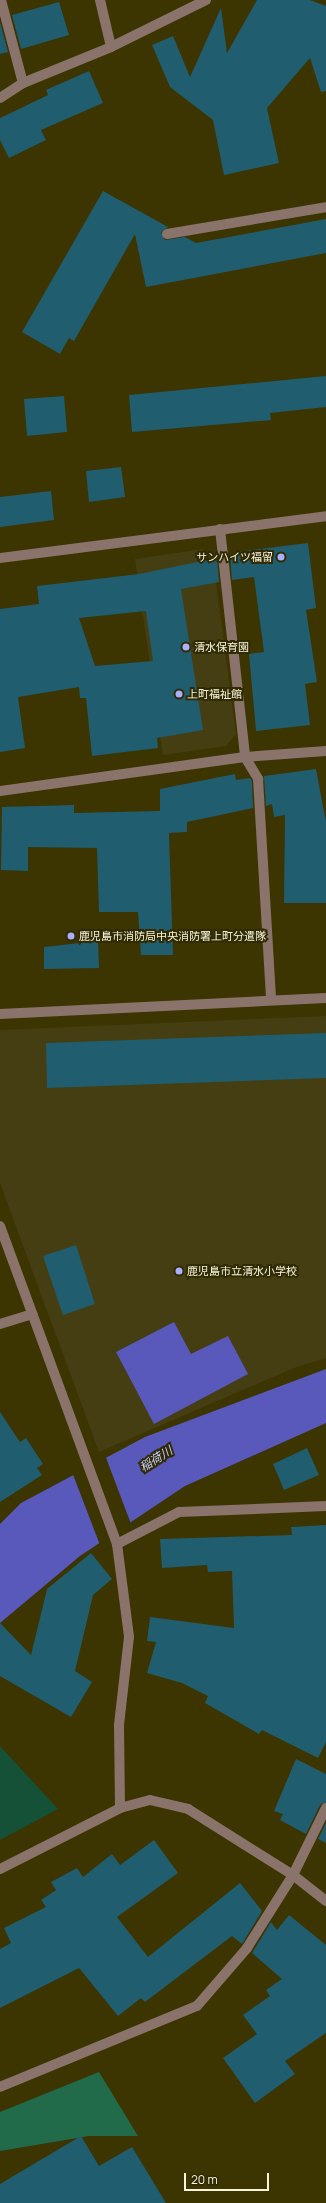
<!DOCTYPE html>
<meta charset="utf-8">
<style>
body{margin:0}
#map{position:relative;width:326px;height:2203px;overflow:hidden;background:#3c3401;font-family:Manrope,"Noto Sans JP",sans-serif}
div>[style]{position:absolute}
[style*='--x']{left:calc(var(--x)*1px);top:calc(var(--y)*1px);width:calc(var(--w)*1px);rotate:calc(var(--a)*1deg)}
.built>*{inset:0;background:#453e13}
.green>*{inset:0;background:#145136}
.forest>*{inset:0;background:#216b4a}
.water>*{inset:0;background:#5958bb}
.pier>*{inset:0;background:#3c3401}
.building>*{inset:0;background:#205d6e}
.minor>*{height:10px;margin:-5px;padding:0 5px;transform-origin:5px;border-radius:5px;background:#89736b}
.dots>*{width:11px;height:11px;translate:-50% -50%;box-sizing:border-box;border:2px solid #302a05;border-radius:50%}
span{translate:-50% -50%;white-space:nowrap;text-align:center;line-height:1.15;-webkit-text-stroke:4px #302a05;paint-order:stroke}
.poi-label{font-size:11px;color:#f9f5db}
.right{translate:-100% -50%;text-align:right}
.left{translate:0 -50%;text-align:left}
.water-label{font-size:12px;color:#c5cafe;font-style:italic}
.scale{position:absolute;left:184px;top:2173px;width:85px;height:18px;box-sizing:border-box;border:2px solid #f9f5db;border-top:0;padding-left:5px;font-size:12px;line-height:14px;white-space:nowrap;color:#f9f5db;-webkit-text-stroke:3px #302a05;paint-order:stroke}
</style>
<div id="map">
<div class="built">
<div style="clip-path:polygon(203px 549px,213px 560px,236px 734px,226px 746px,163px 755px,135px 559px)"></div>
<div style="clip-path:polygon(326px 1016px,326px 1358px,294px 1368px,99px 1452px,0 1183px,0 1030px)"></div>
</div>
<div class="green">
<div style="clip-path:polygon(0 1746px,58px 1809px,0 1840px)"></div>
</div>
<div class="forest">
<div style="clip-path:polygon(99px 2072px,138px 2136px,89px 2136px,0 2151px,0 2112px)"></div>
</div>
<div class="water">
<div style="clip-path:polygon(174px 1322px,191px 1354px,228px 1336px,248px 1374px,154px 1424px,116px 1352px)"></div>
<div style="clip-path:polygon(326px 1369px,326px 1423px,185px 1486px,80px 1556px,0 1623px,0 1524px,21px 1503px,145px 1437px)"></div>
</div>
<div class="pier">
<div style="clip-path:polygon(105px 1455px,131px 1524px,100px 1545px,72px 1472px)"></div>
</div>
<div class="building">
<div style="clip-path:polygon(257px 0,310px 0,326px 6px,326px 91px,321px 92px,310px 58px,267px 108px,279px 163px,224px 175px,213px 120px,170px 87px,152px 45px,173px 36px,190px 77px,221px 8px,227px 53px)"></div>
<div style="clip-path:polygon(59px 2px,69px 35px,21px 49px,12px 15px)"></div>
<div style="clip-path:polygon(0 22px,8px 52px,0 54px)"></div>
<div style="clip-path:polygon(89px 71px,103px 103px,41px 130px,46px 140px,9px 158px,0 140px,0 118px,48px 95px,46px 90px)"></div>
<div style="clip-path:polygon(103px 191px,168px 227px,161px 232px,165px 240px,185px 237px,196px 243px,326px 219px,326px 253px,146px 287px,135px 234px,74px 341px,69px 338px,60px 354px,22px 332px)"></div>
<div style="clip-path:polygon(326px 376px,326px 407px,270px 413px,271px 420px,132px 432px,129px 395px)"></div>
<div style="clip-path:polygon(64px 396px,67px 432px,27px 436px,24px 399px)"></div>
<div style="clip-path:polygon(121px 467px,125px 497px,89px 502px,86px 471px)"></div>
<div style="clip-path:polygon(51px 491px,54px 520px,0 527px,0 497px)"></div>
<div style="clip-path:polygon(308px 543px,316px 608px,306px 610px,317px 682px,305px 684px,310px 725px,256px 731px,249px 654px,264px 652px,254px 577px,232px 580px,230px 556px,235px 552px)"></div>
<div style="clip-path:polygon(evenodd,217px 558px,219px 582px,181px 589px,203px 730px,157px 738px,158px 748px,92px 756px,86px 698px,80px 698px,79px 687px,18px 697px,25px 748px,0 752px,0 609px,39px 604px,37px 586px,139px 574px,217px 558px,146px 611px,153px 661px,95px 666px,79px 618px,146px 611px)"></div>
<div style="clip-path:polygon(316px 769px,326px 822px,326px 903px,284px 903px,285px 815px,274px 817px,272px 804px,266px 806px,264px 776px)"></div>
<div style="clip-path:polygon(235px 774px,236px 780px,250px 778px,252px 781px,253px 808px,187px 822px,187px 832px,169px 833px,173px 955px,141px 955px,138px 912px,99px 912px,97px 848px,28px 847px,28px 871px,1px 870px,2px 807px,74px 805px,74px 813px,160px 811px,160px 789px)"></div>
<div style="clip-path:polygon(98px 941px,99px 968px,44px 969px,44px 947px)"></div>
<div style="clip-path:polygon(326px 1033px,326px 1078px,47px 1088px,46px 1043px)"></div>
<div style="clip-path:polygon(76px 1245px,95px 1304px,63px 1315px,43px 1256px)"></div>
<div style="clip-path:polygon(0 1412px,20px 1442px,26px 1438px,43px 1464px,37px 1468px,42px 1475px,0 1502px)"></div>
<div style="clip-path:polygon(307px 1448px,319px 1475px,284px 1490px,273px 1464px)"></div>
<div style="clip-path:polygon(326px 1525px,326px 1742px,318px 1758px,262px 1730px,259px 1734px,205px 1703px,208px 1696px,182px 1683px,147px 1673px,156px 1642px,147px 1641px,150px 1617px,234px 1628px,232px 1571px,208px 1572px,207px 1565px,162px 1568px,160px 1539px,292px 1535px,291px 1527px)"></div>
<div style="clip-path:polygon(91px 1553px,112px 1579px,93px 1595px,75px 1671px,92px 1682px,71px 1717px,0 1676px,0 1623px,31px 1655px,47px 1589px)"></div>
<div style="clip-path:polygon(296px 1759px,326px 1774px,326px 1802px,320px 1805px,306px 1834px,280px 1820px,283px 1814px,274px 1811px)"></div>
<div style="clip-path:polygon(326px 1823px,326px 1843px,318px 1839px)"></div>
<div style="clip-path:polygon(154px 1840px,178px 1873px,117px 1917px,148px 1957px,240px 1883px,262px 1911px,242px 1944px,232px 1936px,145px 2002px,141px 1998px,118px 2016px,79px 1968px,0 2008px,0 1949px,11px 1943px,4px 1928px,46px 1907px,41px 1900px,56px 1890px,51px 1882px,77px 1868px,83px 1877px,112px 1854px,120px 1865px)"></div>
<div style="clip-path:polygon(289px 1915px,326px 1945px,326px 2033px,285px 2061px,295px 2074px,255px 2103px,223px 2058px,257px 2034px,243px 2015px,270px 1996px,266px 1990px,282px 1979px,252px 1953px,271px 1922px,277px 1930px)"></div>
<div style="clip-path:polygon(81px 2136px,99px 2166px,132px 2147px,166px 2203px,0 2203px,0 2184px)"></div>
</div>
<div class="minor">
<div style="--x:1;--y:0;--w:86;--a:75.2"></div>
<div style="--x:100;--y:0;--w:48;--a:76.8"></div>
<div style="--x:0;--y:98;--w:27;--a:-33"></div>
<div style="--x:23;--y:83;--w:95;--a:-22.2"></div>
<div style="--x:111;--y:47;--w:106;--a:-26.3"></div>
<div style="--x:167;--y:234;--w:161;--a:-9.6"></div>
<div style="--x:220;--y:529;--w:229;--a:83.7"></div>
<div style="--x:245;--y:757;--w:26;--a:59"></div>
<div style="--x:258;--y:779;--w:221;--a:86.6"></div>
<div style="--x:0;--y:558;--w:329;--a:-7.3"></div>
<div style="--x:0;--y:791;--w:247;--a:-7.9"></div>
<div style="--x:245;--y:757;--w:81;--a:-4.2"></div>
<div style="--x:0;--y:1014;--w:326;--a:-2.8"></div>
<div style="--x:0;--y:1226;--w:339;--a:69.8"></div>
<div style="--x:117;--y:1544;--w:94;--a:82.6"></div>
<div style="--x:129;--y:1637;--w:89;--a:96.5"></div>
<div style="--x:119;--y:1725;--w:83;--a:89.3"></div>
<div style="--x:0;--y:1324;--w:34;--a:-17"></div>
<div style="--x:117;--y:1544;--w:70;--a:-27.3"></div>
<div style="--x:179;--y:1512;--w:147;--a:-2.3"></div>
<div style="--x:0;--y:1869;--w:135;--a:-26.9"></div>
<div style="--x:120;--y:1808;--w:31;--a:-15"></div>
<div style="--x:150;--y:1800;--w:39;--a:13"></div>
<div style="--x:188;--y:1809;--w:124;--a:32.2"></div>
<div style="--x:293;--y:1875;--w:42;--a:38.2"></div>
<div style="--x:0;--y:2087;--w:213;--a:-22.4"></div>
<div style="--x:197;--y:2006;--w:77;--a:-49.2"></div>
<div style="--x:247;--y:1948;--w:86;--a:-57.8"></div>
<div style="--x:293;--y:1875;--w:75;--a:-63.8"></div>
</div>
<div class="dots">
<div style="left:281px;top:557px;background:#aab0fb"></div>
<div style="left:186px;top:647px;background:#aab0fb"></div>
<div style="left:179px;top:694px;background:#aab0fb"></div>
<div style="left:71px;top:936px;background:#aab0fb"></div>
<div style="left:179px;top:1271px;background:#aab0fb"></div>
</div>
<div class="poi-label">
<span class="right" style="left:273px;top:557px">サンハイツ福留</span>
<span class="left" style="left:194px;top:647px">清水保育園</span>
<span class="left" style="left:187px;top:694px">上町福祉館</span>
<span class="left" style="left:79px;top:936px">鹿児島市消防局中央消防署上町分遣隊</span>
<span class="left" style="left:187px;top:1271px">鹿児島市立清水小学校</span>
</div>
<div class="water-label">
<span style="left:156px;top:1459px;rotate:-32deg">稲荷川</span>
</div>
<div class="scale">20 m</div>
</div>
